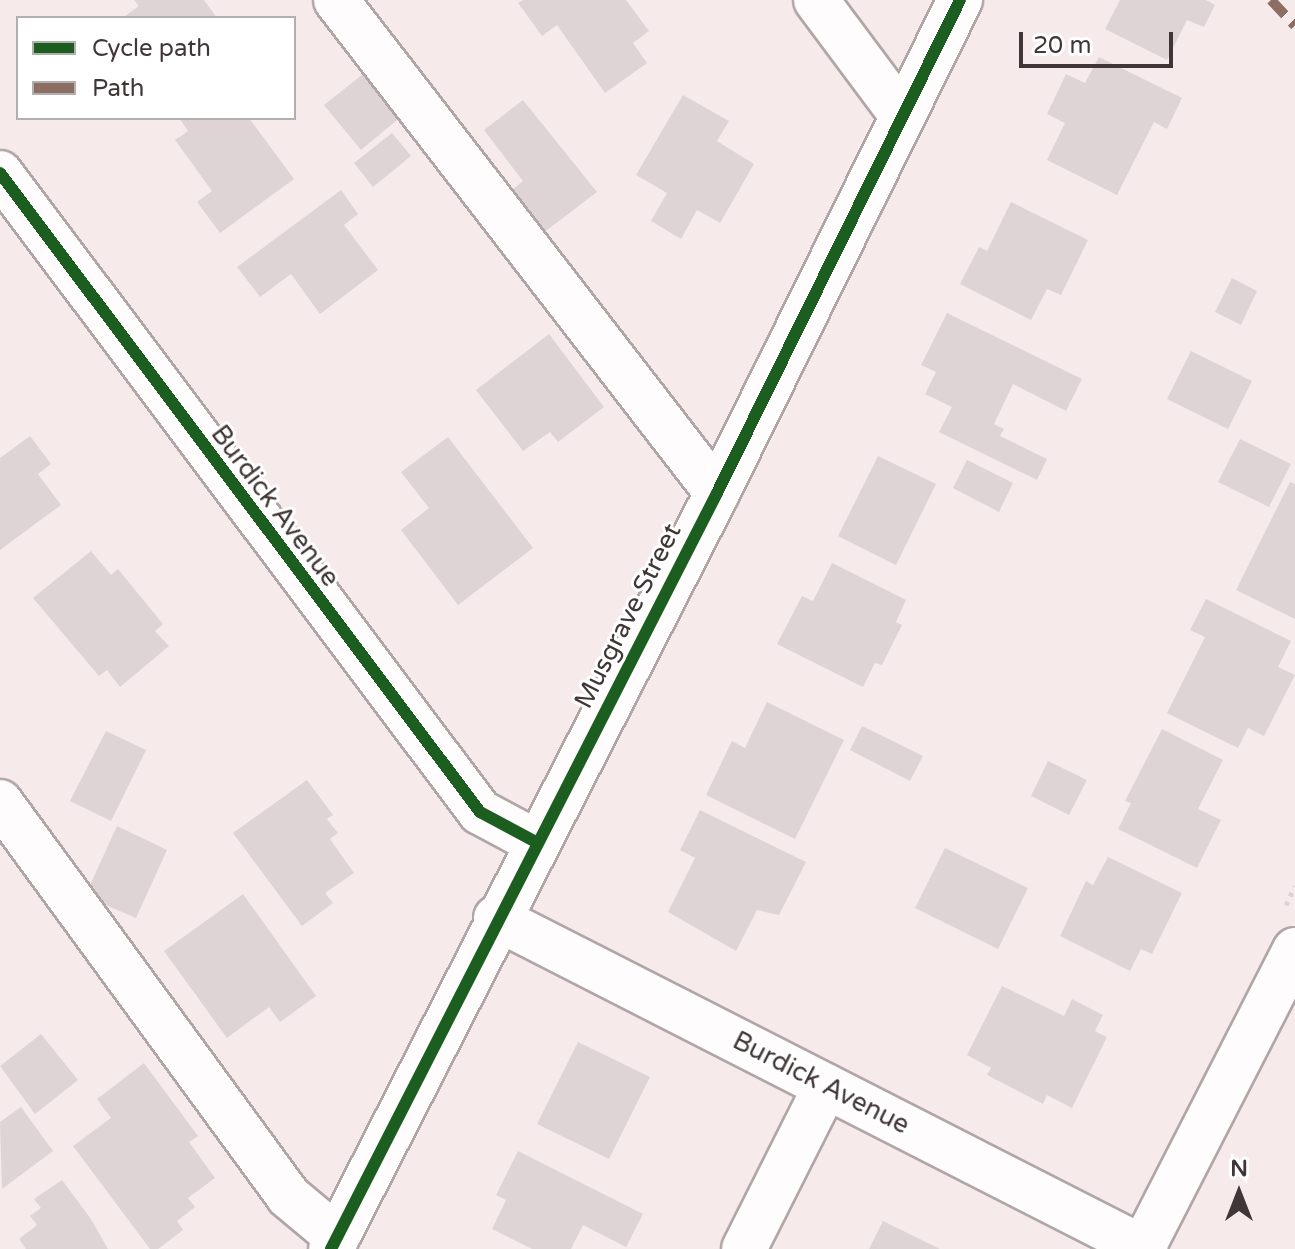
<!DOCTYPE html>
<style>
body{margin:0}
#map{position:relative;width:1295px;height:1249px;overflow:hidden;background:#f7eaeb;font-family:"Varela Round",sans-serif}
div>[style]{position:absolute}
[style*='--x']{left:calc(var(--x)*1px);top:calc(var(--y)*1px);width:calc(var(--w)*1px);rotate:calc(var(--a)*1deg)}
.building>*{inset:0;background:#ded4d6}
.path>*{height:5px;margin-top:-2.5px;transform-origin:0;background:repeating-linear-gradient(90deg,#d9d5d6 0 4px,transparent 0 10px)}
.roads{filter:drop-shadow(2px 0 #b0a6a6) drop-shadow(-2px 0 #b0a6a6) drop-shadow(0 2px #b0a6a6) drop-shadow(0 -2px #b0a6a6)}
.minor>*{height:44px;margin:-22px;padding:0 22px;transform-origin:22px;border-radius:22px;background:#fefcfc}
.quiet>*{height:10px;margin-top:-5px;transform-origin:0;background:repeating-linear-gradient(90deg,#8d6e63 0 20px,transparent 0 30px)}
.cycleway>*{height:12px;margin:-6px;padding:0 6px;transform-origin:6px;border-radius:6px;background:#1b5e20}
span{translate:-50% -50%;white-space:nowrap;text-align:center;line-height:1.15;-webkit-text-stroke:6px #fff;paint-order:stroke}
.street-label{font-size:26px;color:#413637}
.legend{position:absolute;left:16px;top:16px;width:280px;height:104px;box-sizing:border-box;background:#fff;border:2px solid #b3afaf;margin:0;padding:10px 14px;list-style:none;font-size:24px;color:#413637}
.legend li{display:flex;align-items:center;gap:16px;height:40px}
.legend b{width:40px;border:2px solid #b3afaf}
.north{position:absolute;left:1199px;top:1153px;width:80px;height:80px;-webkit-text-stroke:6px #fff;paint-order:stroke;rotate:0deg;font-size:22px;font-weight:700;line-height:32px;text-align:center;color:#413637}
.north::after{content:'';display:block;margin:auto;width:28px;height:36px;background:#413637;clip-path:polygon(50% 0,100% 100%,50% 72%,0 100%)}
.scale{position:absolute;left:1019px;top:32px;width:154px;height:36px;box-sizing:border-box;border:4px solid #413637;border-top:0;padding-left:10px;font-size:24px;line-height:28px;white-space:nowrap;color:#413637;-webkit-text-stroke:6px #fff;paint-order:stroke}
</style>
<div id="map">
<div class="building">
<div style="clip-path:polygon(134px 0,204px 0,217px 18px,122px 18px,139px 6px)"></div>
<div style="clip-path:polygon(523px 0,626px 0,649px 31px,633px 43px,647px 63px,605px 93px,557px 25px,542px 36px,518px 3px)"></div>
<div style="clip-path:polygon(1120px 0,1206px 0,1215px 5px,1204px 27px,1187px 20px,1167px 60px,1105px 29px)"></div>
<div style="clip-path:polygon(1099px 57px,1182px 98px,1167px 129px,1154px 122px,1117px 195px,1047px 160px,1065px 123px,1047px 114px,1066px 74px,1085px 83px)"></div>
<div style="clip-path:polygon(367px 71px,403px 115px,361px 150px,324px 105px)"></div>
<div style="clip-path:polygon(683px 95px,729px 121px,717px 141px,754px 164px,720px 223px,697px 210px,681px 239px,651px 221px,667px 193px,636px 175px)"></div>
<div style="clip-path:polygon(523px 100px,597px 192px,538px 237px,506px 195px,523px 181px,484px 130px)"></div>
<div style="clip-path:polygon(179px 118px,249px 118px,294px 179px,220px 233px,197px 202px,212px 191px,175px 140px,188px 131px)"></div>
<div style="clip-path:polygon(392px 133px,411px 156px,373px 187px,354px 163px)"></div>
<div style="clip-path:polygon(341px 190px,358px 214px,344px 225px,378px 270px,320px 314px,291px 274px,260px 297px,237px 267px)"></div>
<div style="clip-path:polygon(1011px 202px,1088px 240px,1061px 295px,1047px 289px,1031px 320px,960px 284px,979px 247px,987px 251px)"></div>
<div style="clip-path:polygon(1232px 278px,1257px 291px,1241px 325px,1215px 312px)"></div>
<div style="clip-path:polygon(947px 313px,1082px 379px,1066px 411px,1013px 384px,994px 424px,1004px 429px,1000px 436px,1047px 459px,1037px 480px,939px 432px,952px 407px,925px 394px,936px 372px,921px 365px)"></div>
<div style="clip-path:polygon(549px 334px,604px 407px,558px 442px,550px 432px,523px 451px,476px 390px)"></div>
<div style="clip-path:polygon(1191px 351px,1252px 381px,1228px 429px,1167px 399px)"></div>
<div style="clip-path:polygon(30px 436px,51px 464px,38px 474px,61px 505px,0 550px,0 458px)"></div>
<div style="clip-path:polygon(448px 437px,533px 548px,458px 605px,401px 530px,429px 508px,401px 472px)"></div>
<div style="clip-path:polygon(1240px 439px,1291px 464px,1269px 507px,1218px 482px)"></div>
<div style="clip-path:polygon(878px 456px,936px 484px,896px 565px,838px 536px)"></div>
<div style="clip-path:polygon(967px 460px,1013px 483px,999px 512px,953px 488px)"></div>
<div style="clip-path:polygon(1290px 482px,1295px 484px,1295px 619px,1236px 590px)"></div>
<div style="clip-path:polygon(91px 551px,111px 575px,118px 569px,163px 624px,155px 631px,169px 646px,120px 687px,107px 670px,99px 676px,33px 598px)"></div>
<div style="clip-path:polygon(832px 563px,906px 600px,896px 622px,902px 625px,882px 665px,875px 663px,863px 687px,777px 644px,802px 596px,813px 601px)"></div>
<div style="clip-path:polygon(1206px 599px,1291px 641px,1278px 667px,1295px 675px,1264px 736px,1248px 728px,1238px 748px,1167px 713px,1205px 637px,1190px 630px)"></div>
<div style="clip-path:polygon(767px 702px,844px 740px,795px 839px,706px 795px,732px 741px,745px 748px)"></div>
<div style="clip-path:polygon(862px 726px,923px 756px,910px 781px,850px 750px)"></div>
<div style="clip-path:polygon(1162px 729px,1223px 760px,1198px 809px,1221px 820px,1197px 868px,1118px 829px,1131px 803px,1125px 801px)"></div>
<div style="clip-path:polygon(106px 731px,146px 750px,111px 821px,70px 801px)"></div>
<div style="clip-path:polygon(1048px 761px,1087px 780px,1069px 815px,1031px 796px)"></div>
<div style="clip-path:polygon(307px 780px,333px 815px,327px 819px,338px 833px,330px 839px,354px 873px,325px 893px,333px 903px,302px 926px,233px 833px)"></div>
<div style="clip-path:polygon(700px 810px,806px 862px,779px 915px,757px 910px,736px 951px,668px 912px,695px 858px,680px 850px)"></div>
<div style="clip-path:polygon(117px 826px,167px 850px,136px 918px,85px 896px)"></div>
<div style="clip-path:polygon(945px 848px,1028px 888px,998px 949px,915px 908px)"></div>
<div style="clip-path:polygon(1108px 857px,1182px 893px,1152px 954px,1141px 949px,1130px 971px,1060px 936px,1086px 881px,1093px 885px)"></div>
<div style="clip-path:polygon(243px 894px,316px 996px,280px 1022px,269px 1007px,227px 1038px,164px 951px)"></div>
<div style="clip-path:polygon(1002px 986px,1064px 1016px,1072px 999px,1103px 1015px,1095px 1031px,1107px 1037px,1072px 1108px,1047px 1095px,1043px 1104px,987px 1075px,991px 1068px,967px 1055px)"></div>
<div style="clip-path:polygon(41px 1034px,78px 1080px,35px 1114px,0 1066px)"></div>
<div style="clip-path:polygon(578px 1042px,650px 1077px,609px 1159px,537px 1124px)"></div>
<div style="clip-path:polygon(144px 1063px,198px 1136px,189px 1142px,215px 1178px,188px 1198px,195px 1207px,177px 1221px,183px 1230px,158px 1249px,150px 1249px,73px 1146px,111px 1118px,97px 1099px)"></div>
<div style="clip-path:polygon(21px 1107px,53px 1151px,2px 1189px,0 1122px)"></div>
<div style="clip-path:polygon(518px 1151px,643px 1214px,626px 1247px,583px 1225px,571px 1249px,532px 1249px,492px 1229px,506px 1200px,496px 1195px)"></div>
<div style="clip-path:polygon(62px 1180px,91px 1219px,108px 1249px,26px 1249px,19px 1239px,37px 1225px,30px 1216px,41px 1208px,34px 1199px)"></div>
<div style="clip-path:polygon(883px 1221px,940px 1249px,869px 1249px)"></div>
</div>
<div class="path">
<div style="--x:1286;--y:905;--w:21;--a:-65"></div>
</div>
<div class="roads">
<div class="minor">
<div style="--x:336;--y:0;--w:623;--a:52.3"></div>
<div style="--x:816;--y:0;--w:142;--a:53.3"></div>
<div style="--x:0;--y:173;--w:799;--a:53.09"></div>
<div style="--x:480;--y:812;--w:64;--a:28.2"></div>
<div style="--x:0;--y:802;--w:488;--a:53.8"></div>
<div style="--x:288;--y:1196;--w:64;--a:39.9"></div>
<div style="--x:496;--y:918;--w:729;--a:27.02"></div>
<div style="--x:331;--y:1249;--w:849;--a:-62.95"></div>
<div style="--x:717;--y:493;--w:550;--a:-63.76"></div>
<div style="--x:744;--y:1249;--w:182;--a:-63.3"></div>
<div style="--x:1142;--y:1249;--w:336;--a:-62.9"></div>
</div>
</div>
<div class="quiet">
<div style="--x:1271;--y:0;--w:35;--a:47"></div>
</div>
<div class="cycleway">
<div style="--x:0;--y:173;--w:799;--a:53.09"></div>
<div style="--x:480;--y:812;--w:64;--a:28.2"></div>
<div style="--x:331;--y:1249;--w:849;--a:-62.95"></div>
<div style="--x:717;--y:493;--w:550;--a:-63.76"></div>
</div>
<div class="street-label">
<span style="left:275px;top:506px;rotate:53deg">Burdick Avenue</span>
<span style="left:628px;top:616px;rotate:-63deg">Musgrave Street</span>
<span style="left:821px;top:1083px;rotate:27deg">Burdick Avenue</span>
</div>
<ul class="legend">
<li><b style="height:10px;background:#1b5e20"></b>Cycle path</li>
<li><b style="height:10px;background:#8d6e63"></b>Path</li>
</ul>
<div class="north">N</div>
<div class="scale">20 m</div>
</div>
